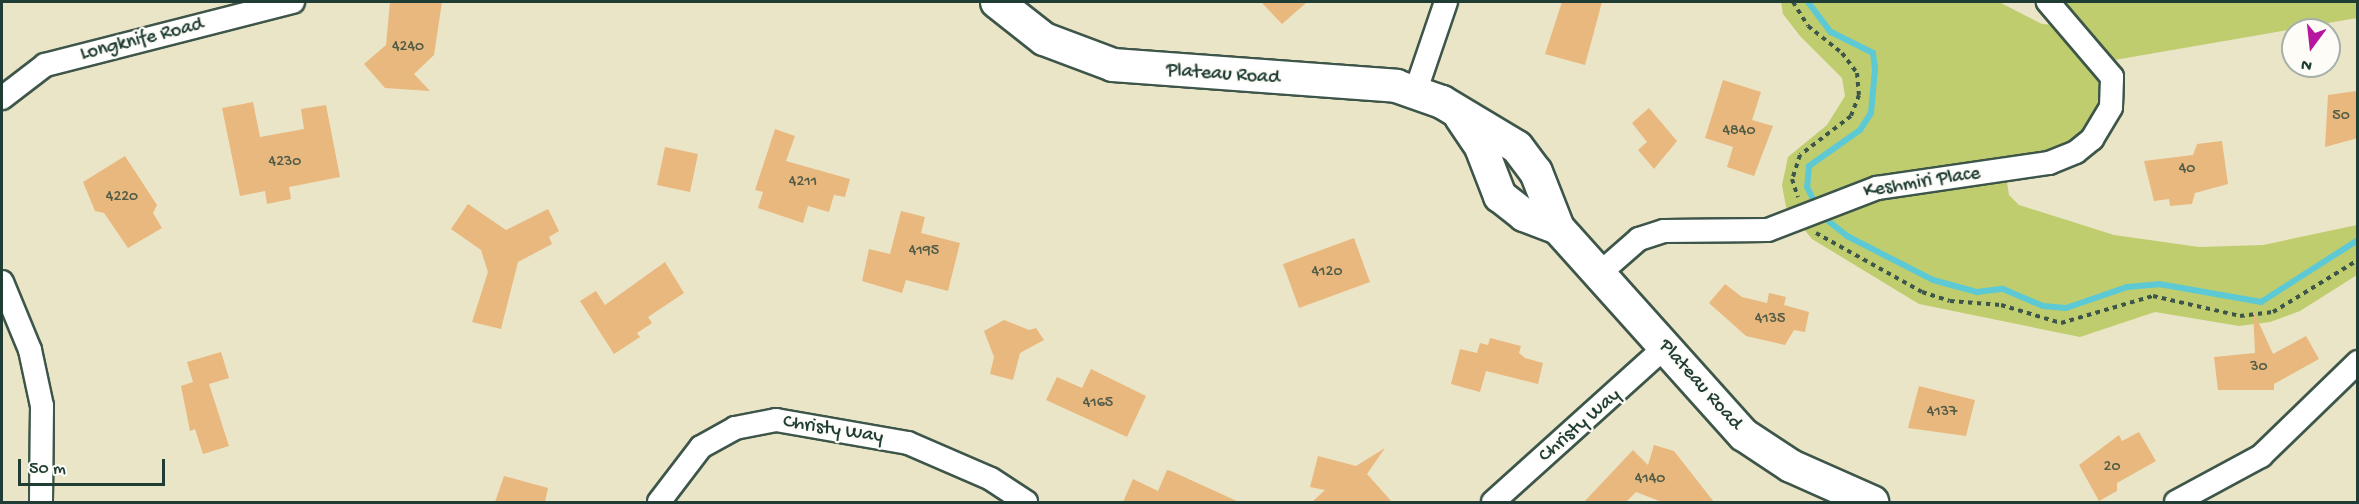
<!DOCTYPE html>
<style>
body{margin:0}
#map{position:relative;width:2359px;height:504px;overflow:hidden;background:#ebe5c7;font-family:"Gochi Hand",sans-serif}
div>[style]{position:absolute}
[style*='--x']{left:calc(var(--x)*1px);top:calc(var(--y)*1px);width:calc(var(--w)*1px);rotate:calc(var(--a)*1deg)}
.green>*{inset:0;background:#bfcd6f}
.stream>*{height:6px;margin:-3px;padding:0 3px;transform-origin:3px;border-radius:3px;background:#5dc9d4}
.building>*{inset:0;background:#e8b87f}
.path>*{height:4px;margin-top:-2px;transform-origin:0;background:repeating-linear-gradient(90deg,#3e564a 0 4.5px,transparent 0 9px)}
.roads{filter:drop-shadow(2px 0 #3e564a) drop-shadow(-2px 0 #3e564a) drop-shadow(0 2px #3e564a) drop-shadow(0 -2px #3e564a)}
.street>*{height:22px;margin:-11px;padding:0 11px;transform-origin:11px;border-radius:11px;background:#fff}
.secondary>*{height:32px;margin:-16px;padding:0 16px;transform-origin:16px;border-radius:16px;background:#fff}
span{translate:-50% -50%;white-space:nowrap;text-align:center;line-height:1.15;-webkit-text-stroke:4.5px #fdfcf7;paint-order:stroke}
.number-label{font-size:16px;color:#515c47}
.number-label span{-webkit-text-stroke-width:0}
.street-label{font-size:20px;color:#1f3d34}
.frame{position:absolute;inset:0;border:3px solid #1f3d34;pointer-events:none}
.north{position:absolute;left:2281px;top:18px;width:60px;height:60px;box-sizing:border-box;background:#fdfcf7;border:2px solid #a4b0a9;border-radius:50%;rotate:195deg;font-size:16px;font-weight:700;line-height:24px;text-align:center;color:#1f3d34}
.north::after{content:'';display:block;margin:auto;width:21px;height:27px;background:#b5179e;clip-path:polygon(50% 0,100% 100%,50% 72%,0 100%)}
.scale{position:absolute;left:18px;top:459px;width:147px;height:27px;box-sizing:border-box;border:3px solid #1f3d34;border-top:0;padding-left:8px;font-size:18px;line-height:21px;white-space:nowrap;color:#1f3d34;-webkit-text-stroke:4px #fdfcf7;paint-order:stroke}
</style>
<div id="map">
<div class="green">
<div style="clip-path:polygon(1781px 2px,1999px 2px,2042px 24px,2068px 26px,2048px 2px,2357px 2px,2357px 18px,2103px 62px,2112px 77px,2092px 139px,2005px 170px,2009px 195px,2019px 205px,2114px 235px,2199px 247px,2263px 245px,2357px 225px,2357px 275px,2300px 311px,2270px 322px,2239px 326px,2155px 312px,2080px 337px,1919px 304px,1812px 239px,1786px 207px,1782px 185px,1788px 157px,1827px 125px,1845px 96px,1842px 78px,1800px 36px,1783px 14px)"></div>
</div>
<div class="stream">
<div style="--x:1808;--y:2;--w:38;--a:53"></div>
<div style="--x:1831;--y:32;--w:47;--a:26.6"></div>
<div style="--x:1873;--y:53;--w:16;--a:83"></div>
<div style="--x:1875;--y:69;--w:44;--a:95.2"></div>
<div style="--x:1871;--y:113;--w:20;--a:123"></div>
<div style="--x:1860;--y:130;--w:62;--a:144.8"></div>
<div style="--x:1809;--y:166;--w:21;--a:95"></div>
<div style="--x:1807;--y:187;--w:18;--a:63"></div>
<div style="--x:1823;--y:217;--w:31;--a:38"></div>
<div style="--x:1847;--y:236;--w:97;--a:27.1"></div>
<div style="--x:1933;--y:280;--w:46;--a:15.3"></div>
<div style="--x:1977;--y:292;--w:26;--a:-7"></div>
<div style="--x:2003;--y:289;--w:43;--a:23"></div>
<div style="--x:2043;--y:306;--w:23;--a:5"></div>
<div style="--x:2066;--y:308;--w:65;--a:-19"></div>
<div style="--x:2127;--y:287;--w:32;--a:-5"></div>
<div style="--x:2159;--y:284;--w:104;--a:10"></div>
<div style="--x:2261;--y:302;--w:115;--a:-32.6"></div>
</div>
<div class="building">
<div style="clip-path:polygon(390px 2px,442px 2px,434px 55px,414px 74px,430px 91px,385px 88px,364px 64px,386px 45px)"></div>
<div style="clip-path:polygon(1261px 2px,1307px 2px,1282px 24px)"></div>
<div style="clip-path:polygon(1562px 2px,1602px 2px,1585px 65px,1545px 54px)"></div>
<div style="clip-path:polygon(1723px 80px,1761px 92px,1752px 120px,1773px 126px,1754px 176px,1727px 167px,1733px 147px,1705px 138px)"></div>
<div style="clip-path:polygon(2356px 91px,2358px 138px,2325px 147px,2328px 95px)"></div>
<div style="clip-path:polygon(253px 102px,260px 137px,304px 129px,301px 109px,326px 105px,340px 177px,289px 187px,291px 199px,267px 204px,265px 191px,240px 196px,222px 108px)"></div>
<div style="clip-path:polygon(1649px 108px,1677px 141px,1654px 169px,1638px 150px,1647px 142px,1632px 123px)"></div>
<div style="clip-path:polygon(775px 129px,795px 136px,786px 161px,850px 179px,845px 197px,834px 195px,829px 212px,808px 206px,803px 223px,758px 208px,763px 192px,755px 190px)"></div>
<div style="clip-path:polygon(2222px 141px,2228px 184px,2195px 193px,2192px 204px,2170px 206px,2169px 199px,2154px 201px,2144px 161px,2193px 155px,2197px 144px)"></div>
<div style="clip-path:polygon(665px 147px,698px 154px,690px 192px,657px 185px)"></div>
<div style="clip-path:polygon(125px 156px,157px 205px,153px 213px,162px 228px,128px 248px,104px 213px,95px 211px,83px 182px)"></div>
<div style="clip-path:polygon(468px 204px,506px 230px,548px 209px,559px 231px,549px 237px,552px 244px,518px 262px,501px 329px,472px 322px,488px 272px,481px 250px,451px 229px)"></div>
<div style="clip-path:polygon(901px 211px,925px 217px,921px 233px,960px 243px,948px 291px,906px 280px,902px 293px,862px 281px,869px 249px,890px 254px)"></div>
<div style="clip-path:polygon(1354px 238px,1370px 282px,1299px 308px,1283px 264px)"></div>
<div style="clip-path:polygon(665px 262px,684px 293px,648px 317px,652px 323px,637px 333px,640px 337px,614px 354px,580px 301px,596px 291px,605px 305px)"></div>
<div style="clip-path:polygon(1725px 284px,1742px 297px,1767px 303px,1769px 293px,1786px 297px,1784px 305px,1809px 312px,1805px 332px,1794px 330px,1785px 345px,1746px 336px,1709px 303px)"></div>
<div style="clip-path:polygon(2253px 310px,2273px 354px,2306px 336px,2319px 359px,2274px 384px,2274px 390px,2218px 390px,2214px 357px,2255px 353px)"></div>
<div style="clip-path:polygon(1004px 320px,1029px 330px,1036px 328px,1044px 340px,1020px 353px,1013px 380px,990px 374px,994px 357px,984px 331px)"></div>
<div style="clip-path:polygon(1490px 338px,1521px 346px,1519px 353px,1525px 358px,1543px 363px,1538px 384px,1486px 371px,1480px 392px,1451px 384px,1460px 349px,1477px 353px,1480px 343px,1488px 345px)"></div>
<div style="clip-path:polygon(221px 352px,229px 378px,209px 384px,229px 446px,203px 454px,195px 429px,190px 431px,181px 386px,193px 382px,187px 362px)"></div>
<div style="clip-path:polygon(1091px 369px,1146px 396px,1127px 437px,1046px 400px,1057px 377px,1082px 388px)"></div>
<div style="clip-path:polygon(1919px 386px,1975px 400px,1966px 436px,1908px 428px)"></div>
<div style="clip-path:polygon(2139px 432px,2156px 461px,2117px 483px,2117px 491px,2099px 501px,2079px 465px,2119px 435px,2122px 441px)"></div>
<div style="clip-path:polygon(1654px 445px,1674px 451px,1714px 502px,1662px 502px,1636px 492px,1626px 502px,1584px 502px,1633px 450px,1648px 465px)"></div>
<div style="clip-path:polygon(1385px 448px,1367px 474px,1392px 502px,1312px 502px,1325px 490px,1310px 487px,1318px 456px,1356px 466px)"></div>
<div style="clip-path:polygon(1167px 470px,1171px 471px,1239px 502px,1123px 502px,1133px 479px,1158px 491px)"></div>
<div style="clip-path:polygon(504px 476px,548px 488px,545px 502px,495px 502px)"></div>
</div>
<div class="path">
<div style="--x:1793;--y:2;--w:28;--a:58"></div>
<div style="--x:1808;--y:26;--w:43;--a:38.5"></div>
<div style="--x:1842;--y:53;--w:25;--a:53"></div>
<div style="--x:1857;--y:73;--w:22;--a:85"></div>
<div style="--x:1859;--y:95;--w:22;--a:111"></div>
<div style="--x:1851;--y:116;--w:64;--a:142.6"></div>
<div style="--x:1800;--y:155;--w:25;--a:108"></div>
<div style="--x:1792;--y:179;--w:19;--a:72"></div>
<div style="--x:1816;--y:233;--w:121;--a:29.1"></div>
<div style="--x:1922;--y:292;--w:29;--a:18"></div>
<div style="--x:1950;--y:301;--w:51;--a:4.5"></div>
<div style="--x:2001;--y:305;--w:63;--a:16.7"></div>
<div style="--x:2061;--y:323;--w:96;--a:-16.4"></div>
<div style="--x:2153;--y:296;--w:89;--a:12.9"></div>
<div style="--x:2240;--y:316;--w:33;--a:-7"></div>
<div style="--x:2273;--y:312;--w:100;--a:-31.5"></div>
</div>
<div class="roads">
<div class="street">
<div style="--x:1416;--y:90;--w:93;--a:-71.2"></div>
<div style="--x:2;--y:98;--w:54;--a:-37.5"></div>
<div style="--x:45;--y:65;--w:256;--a:-14.3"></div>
<div style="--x:1600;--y:273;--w:52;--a:-41.1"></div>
<div style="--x:1639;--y:239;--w:26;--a:-18"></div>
<div style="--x:1664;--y:231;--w:104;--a:-0.6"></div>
<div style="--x:1768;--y:230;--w:117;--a:-21.1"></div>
<div style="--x:1877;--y:188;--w:174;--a:-8.3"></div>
<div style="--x:2049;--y:163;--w:29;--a:-22"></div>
<div style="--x:2076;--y:152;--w:21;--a:-39"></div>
<div style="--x:2092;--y:139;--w:37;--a:-59"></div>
<div style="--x:2111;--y:107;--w:30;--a:-88"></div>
<div style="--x:2112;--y:77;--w:99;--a:-130.5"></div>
<div style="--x:2;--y:282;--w:74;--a:67.6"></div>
<div style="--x:30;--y:350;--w:57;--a:77.9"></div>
<div style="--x:42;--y:406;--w:96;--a:90.6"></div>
<div style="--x:659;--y:502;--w:69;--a:-52.6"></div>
<div style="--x:701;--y:447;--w:39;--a:-29"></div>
<div style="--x:735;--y:428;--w:42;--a:-11"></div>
<div style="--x:776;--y:420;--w:134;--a:9.9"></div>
<div style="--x:908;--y:443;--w:90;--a:23.4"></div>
<div style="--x:991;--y:479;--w:42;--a:33.3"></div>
<div style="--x:1493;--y:502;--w:232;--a:-42"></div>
<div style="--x:2176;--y:502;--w:97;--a:-28.4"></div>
<div style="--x:2261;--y:456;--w:135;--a:-44.1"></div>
</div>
<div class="secondary">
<div style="--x:997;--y:2;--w:60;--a:38.2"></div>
<div style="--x:1044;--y:39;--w:74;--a:20.6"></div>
<div style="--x:1113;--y:65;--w:284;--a:4.2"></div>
<div style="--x:1396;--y:86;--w:49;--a:19.2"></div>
<div style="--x:1442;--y:102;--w:87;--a:31"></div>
<div style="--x:1517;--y:147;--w:31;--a:53"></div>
<div style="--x:1536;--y:172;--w:60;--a:68.6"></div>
<div style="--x:1558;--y:228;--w:278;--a:48.1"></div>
<div style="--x:1744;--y:435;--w:56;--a:33.4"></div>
<div style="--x:1791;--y:466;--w:89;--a:24"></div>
<div style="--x:1461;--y:117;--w:36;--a:56"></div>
<div style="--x:1481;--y:147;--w:53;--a:68.8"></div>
<div style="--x:1500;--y:196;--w:31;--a:38"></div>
<div style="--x:1524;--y:215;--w:36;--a:21"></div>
</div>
</div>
<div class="number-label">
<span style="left:408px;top:48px">4240</span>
<span style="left:2341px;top:117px">50</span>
<span style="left:1739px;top:132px">4840</span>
<span style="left:285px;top:163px">4230</span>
<span style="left:2187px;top:170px">40</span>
<span style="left:803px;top:183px">4211</span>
<span style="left:122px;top:198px">4220</span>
<span style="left:924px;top:252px">4195</span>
<span style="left:1327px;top:273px">4120</span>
<span style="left:1770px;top:320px">4135</span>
<span style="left:2259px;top:368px">30</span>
<span style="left:1098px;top:404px">4165</span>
<span style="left:1942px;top:413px">4137</span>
<span style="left:2112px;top:468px">20</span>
<span style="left:1650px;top:480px">4140</span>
</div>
<div class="street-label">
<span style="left:142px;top:40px;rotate:-14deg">Longknife Road</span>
<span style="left:1223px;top:75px;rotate:4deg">Plateau Road</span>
<span style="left:1922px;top:183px;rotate:-9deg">Keshmiri Place</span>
<span style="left:1700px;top:385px;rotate:48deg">Plateau Road</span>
<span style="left:1580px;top:426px;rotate:-41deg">Christy Way</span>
<span style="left:833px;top:430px;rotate:9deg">Christy Way</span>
</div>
<div class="frame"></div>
<div class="north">N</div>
<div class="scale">50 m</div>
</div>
